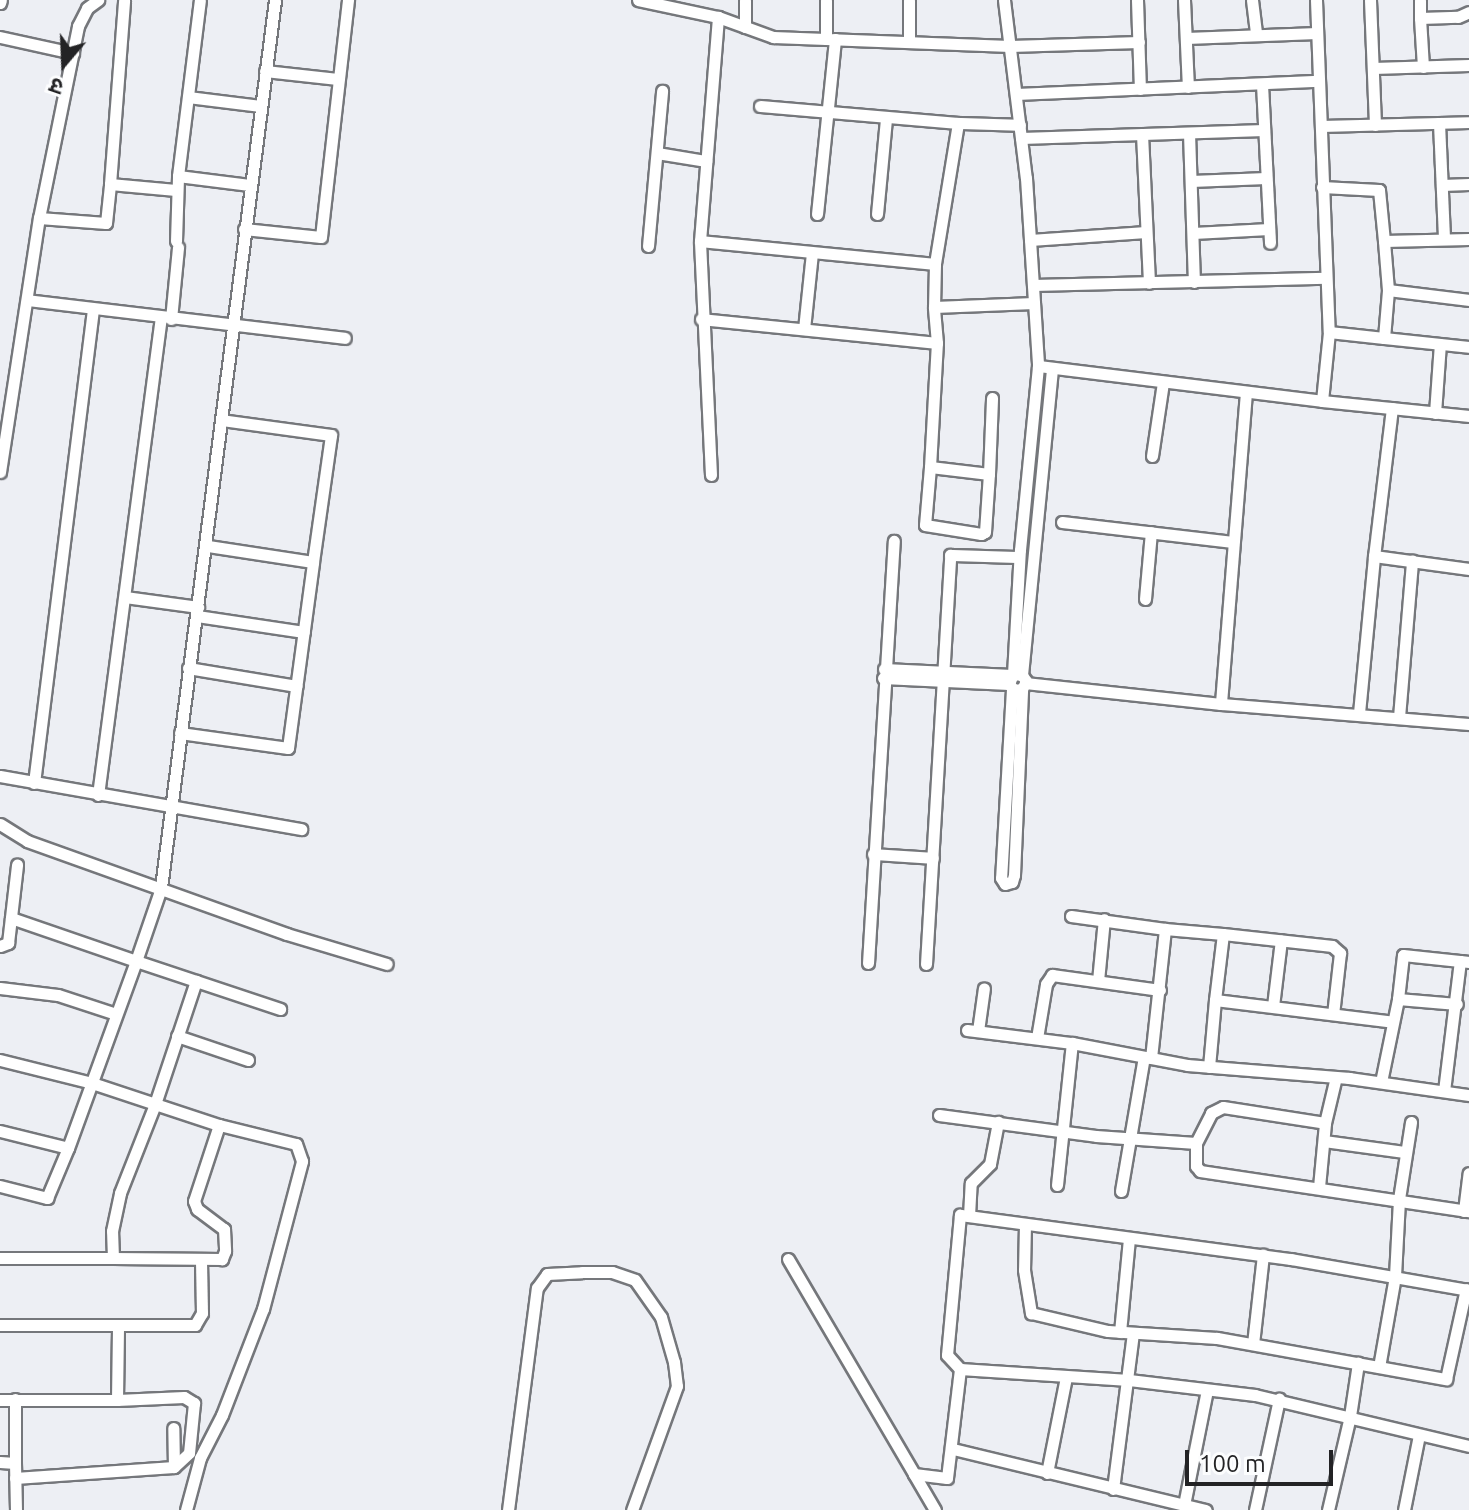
<!DOCTYPE html>
<meta charset="utf-8">
<style>
body{margin:0}
#map{position:relative;width:1469px;height:1510px;overflow:hidden;background:#edeff4;font-family:Ubuntu,"Noto Sans Devanagari",sans-serif}
div>[style]{position:absolute}
[style*='--x']{left:calc(var(--x)*1px);top:calc(var(--y)*1px);width:calc(var(--w)*1px);rotate:calc(var(--a)*1deg)}
.roads{filter:drop-shadow(2px 0 #75777b) drop-shadow(-2px 0 #75777b) drop-shadow(0 2px #75777b) drop-shadow(0 -2px #75777b)}
.minor>*{height:11px;margin:-5.5px;padding:0 5.5px;transform-origin:5.5px;border-radius:5.5px;background:#fff}
span{translate:-50% -50%;white-space:nowrap;text-align:center;line-height:1.15;-webkit-text-stroke:6px #fcfdfe;paint-order:stroke}
.north{position:absolute;left:24px;top:24px;width:80px;height:80px;-webkit-text-stroke:6px #fcfdfe;paint-order:stroke;rotate:199deg;font-size:22px;font-weight:700;line-height:32px;text-align:center;color:#232325}
.north::after{content:'';display:block;margin:auto;width:28px;height:36px;background:#232325;clip-path:polygon(50% 0,100% 100%,50% 72%,0 100%)}
.scale{position:absolute;left:1185px;top:1450px;width:148px;height:36px;box-sizing:border-box;border:4px solid #232325;border-top:0;padding-left:10px;font-size:24px;line-height:28px;white-space:nowrap;color:#232325;-webkit-text-stroke:6px #fcfdfe;paint-order:stroke}
</style>
<div id="map">
<div class="roads">
<div class="minor">
<div style="--x:275;--y:0;--w:895;--a:97.32"></div>
<div style="--x:161;--y:888;--w:77;--a:108.9"></div>
<div style="--x:136;--y:961;--w:152;--a:18.4"></div>
<div style="--x:638;--y:0;--w:82;--a:12"></div>
<div style="--x:745;--y:0;--w:27;--a:90"></div>
<div style="--x:826;--y:0;--w:39;--a:90"></div>
<div style="--x:909;--y:0;--w:42;--a:90"></div>
<div style="--x:1004;--y:0;--w:179;--a:83"></div>
<div style="--x:1026;--y:178;--w:188;--a:86.3"></div>
<div style="--x:1038;--y:366;--w:286;--a:7"></div>
<div style="--x:1137;--y:0;--w:89;--a:88.1"></div>
<div style="--x:1184;--y:0;--w:87;--a:87.4"></div>
<div style="--x:1252;--y:0;--w:35;--a:83"></div>
<div style="--x:1316;--y:0;--w:332;--a:87.8"></div>
<div style="--x:1329;--y:332;--w:69;--a:95.8"></div>
<div style="--x:1322;--y:401;--w:148;--a:5.8"></div>
<div style="--x:1370;--y:0;--w:125;--a:87.7"></div>
<div style="--x:1420;--y:0;--w:18;--a:90"></div>
<div style="--x:0;--y:3;--w:3;--a:-72"></div>
<div style="--x:0;--y:37;--w:75;--a:12.4"></div>
<div style="--x:1186;--y:38;--w:131;--a:-2.2"></div>
<div style="--x:1423;--y:67;--w:49;--a:-93.5"></div>
<div style="--x:1420;--y:18;--w:38;--a:-2"></div>
<div style="--x:1458;--y:17;--w:12;--a:-24"></div>
<div style="--x:1373;--y:68;--w:96;--a:-1.8"></div>
<div style="--x:265;--y:71;--w:73;--a:6.3"></div>
<div style="--x:1262;--y:84;--w:159;--a:87.1"></div>
<div style="--x:1016;--y:94;--w:303;--a:-2.5"></div>
<div style="--x:188;--y:97;--w:73;--a:7.1"></div>
<div style="--x:760;--y:106;--w:199;--a:4.9"></div>
<div style="--x:958;--y:123;--w:143;--a:99.3"></div>
<div style="--x:935;--y:264;--w:43;--a:91.3"></div>
<div style="--x:958;--y:123;--w:62;--a:1.8"></div>
<div style="--x:1439;--y:123;--w:116;--a:87.5"></div>
<div style="--x:1321;--y:126;--w:148;--a:-1.5"></div>
<div style="--x:1189;--y:133;--w:149;--a:88.1"></div>
<div style="--x:1142;--y:134;--w:149;--a:87.3"></div>
<div style="--x:1021;--y:138;--w:243;--a:-1.9"></div>
<div style="--x:657;--y:153;--w:50;--a:9.3"></div>
<div style="--x:178;--y:176;--w:177;--a:-82.9"></div>
<div style="--x:1191;--y:181;--w:75;--a:-2.3"></div>
<div style="--x:110;--y:184;--w:184;--a:-85.6"></div>
<div style="--x:1442;--y:185;--w:27;--a:-2"></div>
<div style="--x:1322;--y:187;--w:57;--a:3"></div>
<div style="--x:1379;--y:190;--w:51;--a:84.4"></div>
<div style="--x:817;--y:214;--w:176;--a:-84.1"></div>
<div style="--x:877;--y:214;--w:95;--a:-84.6"></div>
<div style="--x:39;--y:218;--w:67;--a:4.3"></div>
<div style="--x:106;--y:223;--w:39;--a:-84"></div>
<div style="--x:110;--y:184;--w:66;--a:5.2"></div>
<div style="--x:244;--y:229;--w:77;--a:5.9"></div>
<div style="--x:321;--y:237;--w:239;--a:-83.5"></div>
<div style="--x:1193;--y:233;--w:76;--a:-3"></div>
<div style="--x:1030;--y:240;--w:116;--a:-3.9"></div>
<div style="--x:176;--y:241;--w:65;--a:-88.2"></div>
<div style="--x:178;--y:176;--w:72;--a:7.2"></div>
<div style="--x:700;--y:241;--w:236;--a:5.6"></div>
<div style="--x:648;--y:246;--w:156;--a:-84.8"></div>
<div style="--x:1033;--y:285;--w:293;--a:-1.4"></div>
<div style="--x:1388;--y:290;--w:82;--a:7"></div>
<div style="--x:27;--y:300;--w:320;--a:6.8"></div>
<div style="--x:171;--y:319;--w:72;--a:-84.4"></div>
<div style="--x:701;--y:319;--w:237;--a:5.8"></div>
<div style="--x:804;--y:329;--w:76;--a:-84"></div>
<div style="--x:1329;--y:332;--w:55;--a:6.2"></div>
<div style="--x:1384;--y:338;--w:48;--a:-85.2"></div>
<div style="--x:1388;--y:290;--w:49;--a:-94.7"></div>
<div style="--x:1384;--y:241;--w:85;--a:-1.3"></div>
<div style="--x:1384;--y:338;--w:85;--a:6"></div>
<div style="--x:1246;--y:392;--w:313;--a:94.6"></div>
<div style="--x:1221;--y:704;--w:249;--a:4.6"></div>
<div style="--x:1392;--y:408;--w:149;--a:96.9"></div>
<div style="--x:1374;--y:556;--w:96;--a:7.8"></div>
<div style="--x:1435;--y:413;--w:69;--a:-85.9"></div>
<div style="--x:1152;--y:456;--w:75;--a:-81.5"></div>
<div style="--x:930;--y:467;--w:58;--a:94.9"></div>
<div style="--x:925;--y:525;--w:57;--a:9.1"></div>
<div style="--x:981;--y:534;--w:4;--a:-27"></div>
<div style="--x:985;--y:532;--w:58;--a:-86.1"></div>
<div style="--x:989;--y:474;--w:59;--a:-173.2"></div>
<div style="--x:930;--y:467;--w:124;--a:-86.8"></div>
<div style="--x:937;--y:343;--w:36;--a:-95"></div>
<div style="--x:934;--y:307;--w:100;--a:-2.3"></div>
<div style="--x:0;--y:472;--w:257;--a:-81.3"></div>
<div style="--x:39;--y:218;--w:196;--a:-78.5"></div>
<div style="--x:78;--y:26;--w:20;--a:-63"></div>
<div style="--x:87;--y:8;--w:14;--a:-36"></div>
<div style="--x:989;--y:474;--w:76;--a:-87.7"></div>
<div style="--x:711;--y:475;--w:234;--a:-92.7"></div>
<div style="--x:700;--y:241;--w:225;--a:-85.4"></div>
<div style="--x:718;--y:17;--w:59;--a:20"></div>
<div style="--x:773;--y:37;--w:237;--a:2.2"></div>
<div style="--x:1010;--y:46;--w:129;--a:-1.8"></div>
<div style="--x:1062;--y:522;--w:172;--a:6.7"></div>
<div style="--x:208;--y:546;--w:106;--a:8.7"></div>
<div style="--x:125;--y:597;--w:74;--a:7.8"></div>
<div style="--x:1145;--y:599;--w:67;--a:-84.9"></div>
<div style="--x:197;--y:616;--w:108;--a:8.5"></div>
<div style="--x:188;--y:668;--w:110;--a:9.4"></div>
<div style="--x:884;--y:669;--w:128;--a:2.7"></div>
<div style="--x:1013;--y:674;--w:124;--a:-86.8"></div>
<div style="--x:1020;--y:550;--w:185;--a:-84.4"></div>
<div style="--x:1022;--y:675;--w:308;--a:-84.4"></div>
<div style="--x:883;--y:678;--w:126;--a:2.7"></div>
<div style="--x:1025;--y:683;--w:197;--a:6.1"></div>
<div style="--x:1012;--y:689;--w:189;--a:93.3"></div>
<div style="--x:1001;--y:878;--w:7;--a:56"></div>
<div style="--x:1005;--y:884;--w:7;--a:-16"></div>
<div style="--x:1012;--y:882;--w:7;--a:-74"></div>
<div style="--x:1014;--y:875;--w:186;--a:-87.5"></div>
<div style="--x:1022;--y:689;--w:9;--a:-63"></div>
<div style="--x:1026;--y:681;--w:7;--a:-124"></div>
<div style="--x:1022;--y:675;--w:9;--a:-174"></div>
<div style="--x:1013;--y:674;--w:11;--a:112"></div>
<div style="--x:1009;--y:684;--w:8;--a:50"></div>
<div style="--x:1014;--y:690;--w:8;--a:-7"></div>
<div style="--x:1359;--y:713;--w:158;--a:-84.5"></div>
<div style="--x:1399;--y:717;--w:157;--a:-85.2"></div>
<div style="--x:180;--y:733;--w:109;--a:7.9"></div>
<div style="--x:288;--y:748;--w:188;--a:-82.3"></div>
<div style="--x:313;--y:562;--w:128;--a:-81.9"></div>
<div style="--x:331;--y:435;--w:110;--a:-172.2"></div>
<div style="--x:0;--y:776;--w:306;--a:10"></div>
<div style="--x:34;--y:783;--w:478;--a:-82.9"></div>
<div style="--x:98;--y:795;--w:481;--a:-82.5"></div>
<div style="--x:0;--y:824;--w:32;--a:32"></div>
<div style="--x:27;--y:841;--w:276;--a:19.7"></div>
<div style="--x:287;--y:934;--w:104;--a:16.7"></div>
<div style="--x:873;--y:854;--w:60;--a:3.8"></div>
<div style="--x:1071;--y:916;--w:95;--a:7.9"></div>
<div style="--x:0;--y:946;--w:9;--a:-21"></div>
<div style="--x:8;--y:943;--w:79;--a:-83.4"></div>
<div style="--x:868;--y:963;--w:423;--a:-86.5"></div>
<div style="--x:926;--y:964;--w:410;--a:-86.6"></div>
<div style="--x:950;--y:555;--w:69;--a:1.7"></div>
<div style="--x:1098;--y:981;--w:62;--a:-84.5"></div>
<div style="--x:0;--y:988;--w:58;--a:6.9"></div>
<div style="--x:58;--y:995;--w:61;--a:18.1"></div>
<div style="--x:1398;--y:999;--w:44;--a:-83.5"></div>
<div style="--x:1403;--y:955;--w:57;--a:6"></div>
<div style="--x:1215;--y:1000;--w:66;--a:-83.1"></div>
<div style="--x:1223;--y:934;--w:110;--a:6.3"></div>
<div style="--x:1332;--y:946;--w:11;--a:41"></div>
<div style="--x:1340;--y:953;--w:61;--a:96.5"></div>
<div style="--x:1273;--y:1006;--w:66;--a:-83.1"></div>
<div style="--x:967;--y:1030;--w:106;--a:7.1"></div>
<div style="--x:1072;--y:1043;--w:117;--a:10.8"></div>
<div style="--x:1187;--y:1065;--w:163;--a:4.6"></div>
<div style="--x:1349;--y:1078;--w:121;--a:8.1"></div>
<div style="--x:978;--y:1031;--w:43;--a:-82.1"></div>
<div style="--x:177;--y:1036;--w:75;--a:18.7"></div>
<div style="--x:1037;--y:1038;--w:55;--a:-80.5"></div>
<div style="--x:1046;--y:984;--w:11;--a:-56"></div>
<div style="--x:1052;--y:975;--w:109;--a:7.9"></div>
<div style="--x:1151;--y:1058;--w:130;--a:-83.8"></div>
<div style="--x:1165;--y:929;--w:58;--a:4.9"></div>
<div style="--x:0;--y:1060;--w:95;--a:14"></div>
<div style="--x:92;--y:1083;--w:66;--a:18.4"></div>
<div style="--x:155;--y:1104;--w:67;--a:18.2"></div>
<div style="--x:219;--y:1125;--w:80;--a:108.2"></div>
<div style="--x:194;--y:1201;--w:9;--a:69"></div>
<div style="--x:197;--y:1209;--w:34;--a:37"></div>
<div style="--x:224;--y:1229;--w:22;--a:87"></div>
<div style="--x:225;--y:1251;--w:9;--a:111"></div>
<div style="--x:222;--y:1259;--w:109;--a:-179.5"></div>
<div style="--x:113;--y:1258;--w:27;--a:-92"></div>
<div style="--x:112;--y:1231;--w:39;--a:-78"></div>
<div style="--x:120;--y:1193;--w:96;--a:-68.5"></div>
<div style="--x:155;--y:1104;--w:130;--a:-71.6"></div>
<div style="--x:1209;--y:1067;--w:67;--a:-84.9"></div>
<div style="--x:1215;--y:1000;--w:179;--a:7"></div>
<div style="--x:1381;--y:1082;--w:85;--a:-78.4"></div>
<div style="--x:1398;--y:999;--w:59;--a:4.8"></div>
<div style="--x:1444;--y:1091;--w:131;--a:-83"></div>
<div style="--x:1460;--y:961;--w:9;--a:6"></div>
<div style="--x:939;--y:1115;--w:158;--a:7.6"></div>
<div style="--x:1096;--y:1136;--w:100;--a:4"></div>
<div style="--x:1196;--y:1143;--w:23;--a:90"></div>
<div style="--x:1196;--y:1166;--w:6;--a:51"></div>
<div style="--x:1200;--y:1171;--w:272;--a:8.5"></div>
<div style="--x:0;--y:1131;--w:70;--a:14"></div>
<div style="--x:68;--y:1148;--w:199;--a:-70"></div>
<div style="--x:136;--y:961;--w:132;--a:-161"></div>
<div style="--x:1324;--y:1141;--w:81;--a:7.8"></div>
<div style="--x:1196;--y:1143;--w:34;--a:-63"></div>
<div style="--x:1211;--y:1113;--w:13;--a:-27"></div>
<div style="--x:1223;--y:1107;--w:103;--a:8.9"></div>
<div style="--x:1057;--y:1185;--w:143;--a:-84"></div>
<div style="--x:0;--y:1186;--w:49;--a:14.3"></div>
<div style="--x:47;--y:1198;--w:54;--a:-67.2"></div>
<div style="--x:1319;--y:1187;--w:64;--a:-84.6"></div>
<div style="--x:1325;--y:1123;--w:47;--a:-76.6"></div>
<div style="--x:1121;--y:1191;--w:136;--a:-80.3"></div>
<div style="--x:1464;--y:1211;--w:38;--a:-83"></div>
<div style="--x:969;--y:1216;--w:33;--a:-87"></div>
<div style="--x:971;--y:1183;--w:27;--a:-45"></div>
<div style="--x:990;--y:1164;--w:43;--a:-79.2"></div>
<div style="--x:1025;--y:1224;--w:46;--a:91.2"></div>
<div style="--x:1024;--y:1270;--w:44;--a:80.8"></div>
<div style="--x:1031;--y:1313;--w:79;--a:13.2"></div>
<div style="--x:1108;--y:1331;--w:109;--a:3.7"></div>
<div style="--x:1217;--y:1338;--w:233;--a:10.2"></div>
<div style="--x:1446;--y:1379;--w:92;--a:-77.5"></div>
<div style="--x:0;--y:1258;--w:113;--a:0"></div>
<div style="--x:788;--y:1259;--w:249;--a:59.6"></div>
<div style="--x:0;--y:1325;--w:195;--a:0"></div>
<div style="--x:195;--y:1325;--w:14;--a:-60"></div>
<div style="--x:202;--y:1313;--w:53;--a:-91.1"></div>
<div style="--x:1120;--y:1332;--w:94;--a:-84.5"></div>
<div style="--x:1253;--y:1344;--w:90;--a:-83.6"></div>
<div style="--x:1379;--y:1367;--w:92;--a:-80"></div>
<div style="--x:1395;--y:1276;--w:77;--a:-87"></div>
<div style="--x:1399;--y:1199;--w:78;--a:-81.1"></div>
<div style="--x:960;--y:1369;--w:19;--a:-133"></div>
<div style="--x:947;--y:1355;--w:141;--a:-84.7"></div>
<div style="--x:960;--y:1215;--w:334;--a:7.6"></div>
<div style="--x:1291;--y:1259;--w:181;--a:9.9"></div>
<div style="--x:0;--y:1400;--w:117;--a:0"></div>
<div style="--x:117;--y:1400;--w:73;--a:-89.2"></div>
<div style="--x:117;--y:1400;--w:67;--a:-2.6"></div>
<div style="--x:184;--y:1397;--w:12;--a:31"></div>
<div style="--x:194;--y:1403;--w:50;--a:95.7"></div>
<div style="--x:189;--y:1453;--w:21;--a:137"></div>
<div style="--x:953;--y:1449;--w:260;--a:13.6"></div>
<div style="--x:0;--y:1462;--w:15;--a:4"></div>
<div style="--x:15;--y:1463;--w:47;--a:88.8"></div>
<div style="--x:15;--y:1463;--w:64;--a:-90"></div>
<div style="--x:1047;--y:1473;--w:98;--a:-78.8"></div>
<div style="--x:15;--y:1478;--w:159;--a:-4"></div>
<div style="--x:174;--y:1467;--w:39;--a:-91"></div>
<div style="--x:1113;--y:1489;--w:157;--a:-82.7"></div>
<div style="--x:1184;--y:1505;--w:117;--a:-78.7"></div>
<div style="--x:186;--y:1510;--w:54;--a:-74.9"></div>
<div style="--x:200;--y:1458;--w:48;--a:-62.9"></div>
<div style="--x:222;--y:1415;--w:114;--a:-68.9"></div>
<div style="--x:263;--y:1309;--w:153;--a:-75.2"></div>
<div style="--x:302;--y:1161;--w:18;--a:-109"></div>
<div style="--x:296;--y:1144;--w:79;--a:-166.1"></div>
<div style="--x:508;--y:1510;--w:224;--a:-82.6"></div>
<div style="--x:537;--y:1288;--w:17;--a:-54"></div>
<div style="--x:547;--y:1274;--w:35;--a:-3"></div>
<div style="--x:582;--y:1272;--w:30;--a:0"></div>
<div style="--x:612;--y:1272;--w:24;--a:19"></div>
<div style="--x:635;--y:1280;--w:45;--a:54.9"></div>
<div style="--x:661;--y:1317;--w:47;--a:73.9"></div>
<div style="--x:674;--y:1362;--w:24;--a:83"></div>
<div style="--x:677;--y:1386;--w:132;--a:109.9"></div>
<div style="--x:935;--y:1510;--w:42;--a:-120.3"></div>
<div style="--x:914;--y:1474;--w:33;--a:7"></div>
<div style="--x:947;--y:1478;--w:110;--a:-83.2"></div>
<div style="--x:960;--y:1369;--w:169;--a:3.7"></div>
<div style="--x:1129;--y:1380;--w:127;--a:6.8"></div>
<div style="--x:1255;--y:1395;--w:220;--a:13.4"></div>
<div style="--x:1255;--y:1510;--w:114;--a:-77.8"></div>
<div style="--x:1328;--y:1510;--w:97;--a:-76.8"></div>
<div style="--x:1350;--y:1416;--w:54;--a:-81.4"></div>
<div style="--x:1404;--y:1510;--w:76;--a:-78.7"></div>
</div>
</div>
<div class="north">उ</div>
<div class="scale">100 m</div>
</div>
